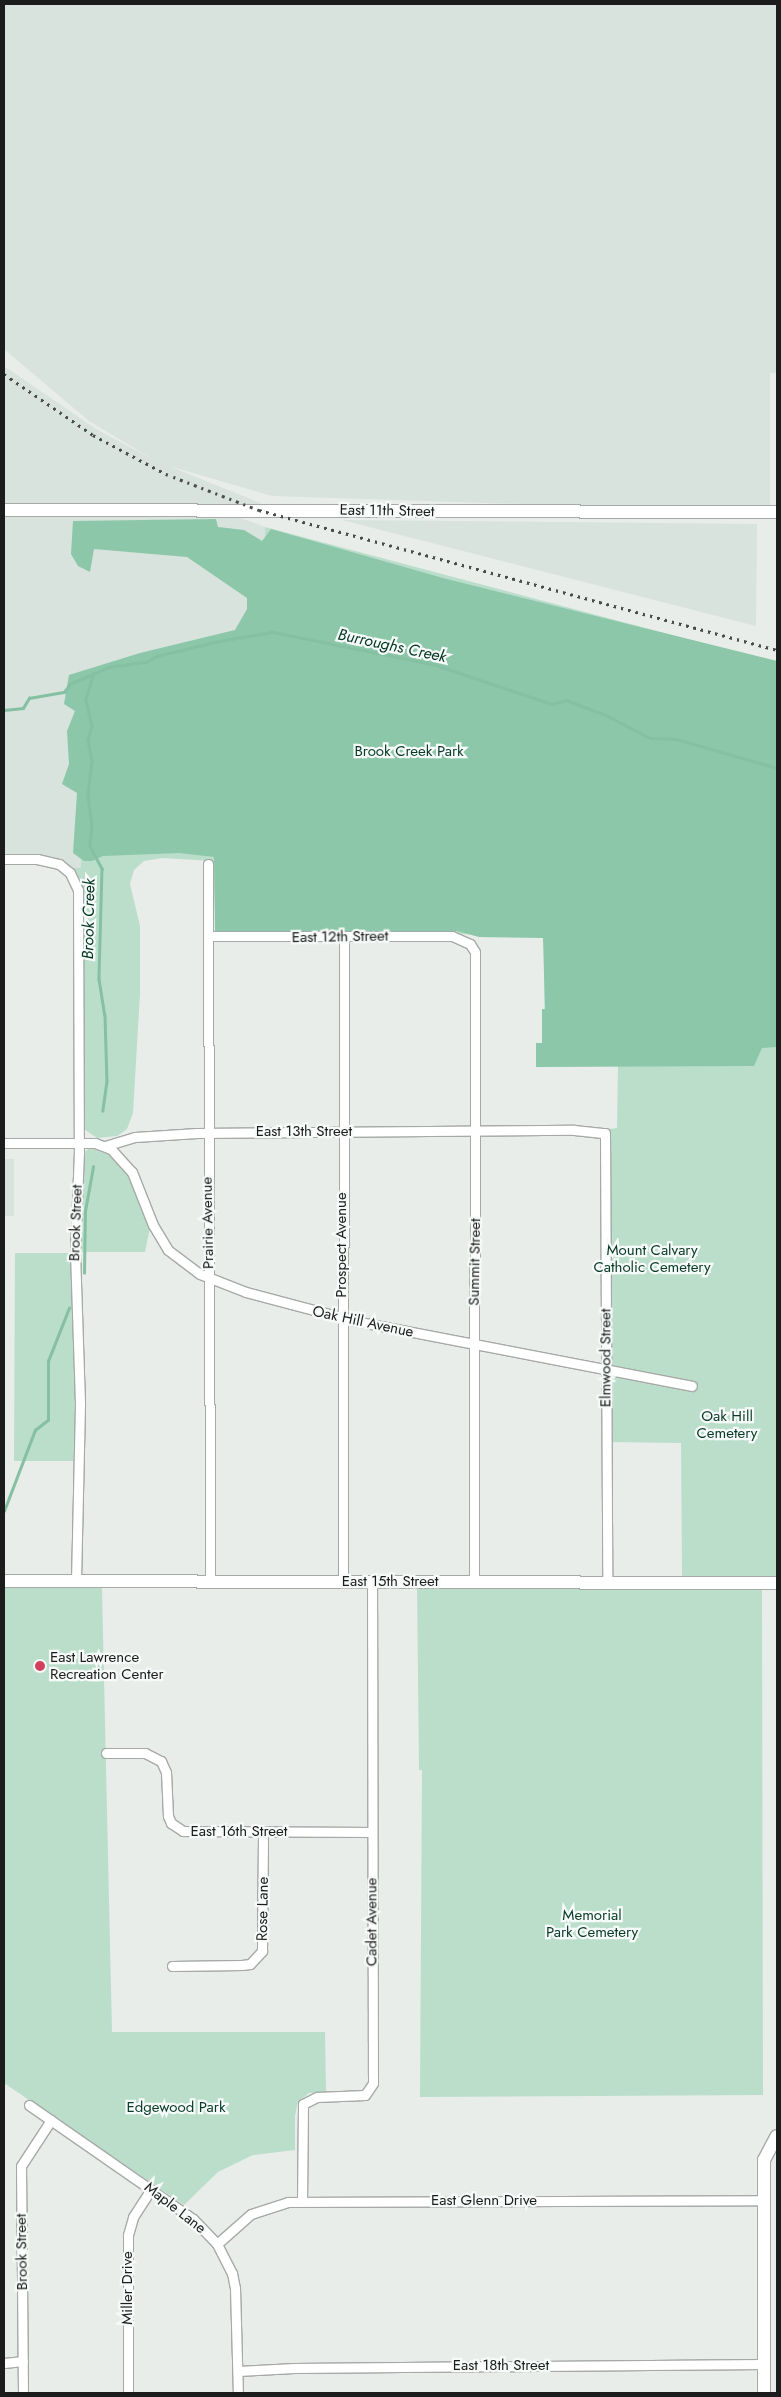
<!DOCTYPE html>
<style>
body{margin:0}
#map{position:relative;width:781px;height:2397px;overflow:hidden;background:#e8edea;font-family:Jost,sans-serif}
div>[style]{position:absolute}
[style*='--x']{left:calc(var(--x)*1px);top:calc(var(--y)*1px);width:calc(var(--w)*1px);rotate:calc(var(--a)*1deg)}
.built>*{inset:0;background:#d7e3dc}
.green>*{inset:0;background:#bbdecb}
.forest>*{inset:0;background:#8bc7a8}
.stream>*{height:2.5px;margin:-1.25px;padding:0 1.25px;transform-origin:1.25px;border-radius:1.25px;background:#85c0a2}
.roads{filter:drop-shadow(1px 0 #a6aaa7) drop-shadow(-1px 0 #a6aaa7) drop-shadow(0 1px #a6aaa7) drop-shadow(0 -1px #a6aaa7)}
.street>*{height:9px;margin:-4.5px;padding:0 4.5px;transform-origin:4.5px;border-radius:4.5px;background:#fff}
.secondary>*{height:12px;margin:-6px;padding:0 6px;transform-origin:6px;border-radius:6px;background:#fff}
.rail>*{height:2.5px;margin-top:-1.25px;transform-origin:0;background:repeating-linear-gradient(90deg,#4a4c4b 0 2.5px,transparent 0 7.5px)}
.dots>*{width:14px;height:14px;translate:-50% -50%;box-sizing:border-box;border:2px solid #f6faf8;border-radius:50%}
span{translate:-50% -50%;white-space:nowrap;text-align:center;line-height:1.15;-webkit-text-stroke:4.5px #f6faf8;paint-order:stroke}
.street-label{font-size:15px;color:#1b1c1b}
.park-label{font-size:15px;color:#083a27}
.poi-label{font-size:15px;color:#1b1c1b}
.left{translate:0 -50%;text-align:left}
.water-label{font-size:16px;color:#023622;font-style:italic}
.frame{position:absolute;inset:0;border:5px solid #1b1c1b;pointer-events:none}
</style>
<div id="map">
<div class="built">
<div style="clip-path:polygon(4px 4px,777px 4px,777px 373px,770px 373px,770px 512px,272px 496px,169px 466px,265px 505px,210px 507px,265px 527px,267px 639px,82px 691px,81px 868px,70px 868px,58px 859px,46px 856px,4px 856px,4px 366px,96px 429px,154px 460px,89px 421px,4px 349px)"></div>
<div style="clip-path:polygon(342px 520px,757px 524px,756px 626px)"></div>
<div style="clip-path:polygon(4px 1159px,14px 1159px,14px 1216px,4px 1216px)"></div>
</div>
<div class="green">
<div style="clip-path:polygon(265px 527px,777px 663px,777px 1577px,682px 1577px,681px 1443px,609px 1442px,611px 1382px,617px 1376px,622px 1376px,621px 1368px,610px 1364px,610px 1129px,617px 1128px,618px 1064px,545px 1065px,544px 935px,216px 932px,213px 861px,162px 858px,144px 861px,134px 870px,130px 884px,140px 926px,140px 994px,133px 1113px,127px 1129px,117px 1136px,97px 1138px,84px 1129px,82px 892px,70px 868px,81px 868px,82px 691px,266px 639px)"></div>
<div style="clip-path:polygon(90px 1148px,109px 1155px,128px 1175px,150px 1228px,145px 1252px,79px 1252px,83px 1153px)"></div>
<div style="clip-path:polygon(15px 1253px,71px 1253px,76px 1408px,74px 1461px,14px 1461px)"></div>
<div style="clip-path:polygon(4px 1588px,102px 1588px,112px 2032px,325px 2032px,326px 2092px,309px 2093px,298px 2102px,295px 2116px,295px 2150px,253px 2155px,218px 2172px,184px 2205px,4px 2083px)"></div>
<div style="clip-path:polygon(417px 1588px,762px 1589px,763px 2095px,420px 2097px,422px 1770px,419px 1770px)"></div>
</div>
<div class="forest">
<div style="clip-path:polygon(216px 519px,218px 527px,244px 530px,262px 541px,271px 529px,443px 578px,777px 661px,777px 1047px,762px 1048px,754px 1066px,536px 1067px,536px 1043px,542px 1043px,542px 1009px,545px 1009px,543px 938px,479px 937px,457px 931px,215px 931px,214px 857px,179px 853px,103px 856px,92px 861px,84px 861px,73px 853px,77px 793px,62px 784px,69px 764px,67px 731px,75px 711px,64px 704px,69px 675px,140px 653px,235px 630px,247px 609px,247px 598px,187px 557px,94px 549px,90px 572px,78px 566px,71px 554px,73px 521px)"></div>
</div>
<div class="stream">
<div style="--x:94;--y:673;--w:28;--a:107"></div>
<div style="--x:86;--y:700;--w:27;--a:77"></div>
<div style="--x:92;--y:726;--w:15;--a:106"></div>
<div style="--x:88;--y:740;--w:21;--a:79"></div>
<div style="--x:92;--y:761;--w:33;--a:97"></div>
<div style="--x:88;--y:794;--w:33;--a:83"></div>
<div style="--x:92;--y:827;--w:19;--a:96"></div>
<div style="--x:90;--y:846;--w:26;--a:62"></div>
<div style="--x:102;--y:869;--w:110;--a:91.6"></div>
<div style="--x:99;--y:979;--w:36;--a:81"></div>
<div style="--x:105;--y:1015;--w:66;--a:88.3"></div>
<div style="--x:107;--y:1081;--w:30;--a:98"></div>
<div style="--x:4;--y:710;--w:19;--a:-6"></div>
<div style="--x:23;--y:708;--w:12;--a:-59"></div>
<div style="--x:29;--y:698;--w:36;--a:-10"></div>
<div style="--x:64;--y:692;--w:10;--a:-53"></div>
<div style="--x:70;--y:684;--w:43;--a:-23.6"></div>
<div style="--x:109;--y:667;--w:37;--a:-8"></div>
<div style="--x:146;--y:662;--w:13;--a:-29"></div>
<div style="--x:157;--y:656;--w:64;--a:-13.6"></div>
<div style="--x:219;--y:641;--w:55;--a:-9.5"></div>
<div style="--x:273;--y:632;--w:166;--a:11.4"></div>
<div style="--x:436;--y:665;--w:122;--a:18.6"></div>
<div style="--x:552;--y:704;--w:15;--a:-16"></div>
<div style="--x:566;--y:700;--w:43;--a:20.6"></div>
<div style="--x:606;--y:715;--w:50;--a:27.6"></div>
<div style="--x:650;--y:738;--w:27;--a:2"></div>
<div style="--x:677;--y:739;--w:104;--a:16.2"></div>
<div style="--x:84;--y:1273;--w:62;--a:-89.1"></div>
<div style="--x:85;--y:1211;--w:45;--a:-79.7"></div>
<div style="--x:4;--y:1511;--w:87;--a:-69.1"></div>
<div style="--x:35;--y:1430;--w:16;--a:-38"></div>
<div style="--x:48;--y:1420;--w:59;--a:-90"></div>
<div style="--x:48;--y:1361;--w:57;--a:-68.4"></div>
</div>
<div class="roads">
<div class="street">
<div style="--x:4;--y:859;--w:33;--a:0"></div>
<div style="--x:37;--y:859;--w:23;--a:13"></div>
<div style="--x:59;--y:864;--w:14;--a:39"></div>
<div style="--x:70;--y:873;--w:19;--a:65"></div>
<div style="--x:78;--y:890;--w:261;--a:89.8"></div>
<div style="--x:79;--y:1151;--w:101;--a:92.3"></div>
<div style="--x:75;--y:1252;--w:153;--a:88.1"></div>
<div style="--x:80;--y:1405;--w:177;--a:91.3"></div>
<div style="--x:208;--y:864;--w:718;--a:89.84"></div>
<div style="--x:209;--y:936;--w:243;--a:0"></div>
<div style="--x:452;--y:936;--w:20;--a:24"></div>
<div style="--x:470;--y:944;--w:9;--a:58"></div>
<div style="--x:475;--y:952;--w:630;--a:90.09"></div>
<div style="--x:4;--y:1143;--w:91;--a:0"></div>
<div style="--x:95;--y:1143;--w:17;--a:21"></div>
<div style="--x:111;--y:1149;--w:31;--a:48"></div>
<div style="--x:132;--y:1172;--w:57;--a:68.4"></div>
<div style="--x:153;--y:1225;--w:29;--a:59"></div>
<div style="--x:168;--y:1250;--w:40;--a:37"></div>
<div style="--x:200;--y:1274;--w:49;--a:21.4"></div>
<div style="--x:246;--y:1292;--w:113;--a:14.9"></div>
<div style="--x:355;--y:1321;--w:343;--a:10.9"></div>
<div style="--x:105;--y:1146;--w:31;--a:-17"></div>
<div style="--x:135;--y:1137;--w:62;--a:-3.7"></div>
<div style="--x:197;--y:1133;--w:377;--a:-0.5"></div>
<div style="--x:574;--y:1130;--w:31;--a:6"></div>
<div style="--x:605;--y:1133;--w:449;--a:89.7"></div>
<div style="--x:343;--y:1582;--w:645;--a:-89.91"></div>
<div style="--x:106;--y:1753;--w:39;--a:0"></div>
<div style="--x:145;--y:1753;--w:18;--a:27"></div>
<div style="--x:161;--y:1761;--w:12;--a:66"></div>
<div style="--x:166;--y:1772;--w:44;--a:87.4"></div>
<div style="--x:168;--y:1816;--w:8;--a:67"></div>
<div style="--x:171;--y:1823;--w:14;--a:34"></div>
<div style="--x:183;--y:1831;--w:189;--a:0.3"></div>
<div style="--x:172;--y:1966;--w:70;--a:-0.8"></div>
<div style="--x:242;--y:1965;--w:8;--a:-7"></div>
<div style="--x:250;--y:1964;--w:18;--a:-47"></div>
<div style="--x:262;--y:1951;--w:119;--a:-89.5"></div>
<div style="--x:29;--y:2105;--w:200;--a:34.8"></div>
<div style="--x:193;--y:2219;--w:35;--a:46"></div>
<div style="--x:217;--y:2244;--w:33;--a:63"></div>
<div style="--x:232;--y:2273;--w:15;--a:79"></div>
<div style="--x:235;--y:2288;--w:105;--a:88.4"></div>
<div style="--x:302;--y:2202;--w:98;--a:-89.4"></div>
<div style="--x:303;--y:2104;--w:16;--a:-27"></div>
<div style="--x:317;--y:2097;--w:48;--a:-2.4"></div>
<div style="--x:365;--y:2095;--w:14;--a:-56"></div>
<div style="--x:373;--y:2083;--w:501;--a:-90.11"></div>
<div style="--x:217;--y:2244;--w:45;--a:-41.4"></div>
<div style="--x:251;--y:2214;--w:39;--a:-18"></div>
<div style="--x:288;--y:2202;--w:476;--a:-0.2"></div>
<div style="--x:4;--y:2363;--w:19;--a:-6"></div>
<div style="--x:238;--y:2371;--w:56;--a:-3.1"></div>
<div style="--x:294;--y:2368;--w:470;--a:-0.5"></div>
<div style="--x:23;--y:2393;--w:227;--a:-90.5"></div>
<div style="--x:21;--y:2166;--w:55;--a:-56.9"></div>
<div style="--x:128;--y:2393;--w:158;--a:-90"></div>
<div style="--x:128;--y:2235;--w:19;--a:-74"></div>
<div style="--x:133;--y:2217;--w:33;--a:-57"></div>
</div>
<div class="secondary">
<div style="--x:4;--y:510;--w:773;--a:0.15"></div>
<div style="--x:4;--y:1581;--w:773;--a:0.15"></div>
<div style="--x:764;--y:2393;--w:233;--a:-90"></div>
<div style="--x:764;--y:2160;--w:27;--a:-62"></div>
</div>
</div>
<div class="rail">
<div style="--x:4;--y:374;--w:108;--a:34.4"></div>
<div style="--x:93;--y:435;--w:83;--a:28.1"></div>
<div style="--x:166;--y:474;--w:100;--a:21.2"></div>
<div style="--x:259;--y:510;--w:537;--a:15.12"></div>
</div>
<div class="dots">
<div style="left:40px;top:1666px;background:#d1415e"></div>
</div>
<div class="street-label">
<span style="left:387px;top:511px;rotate:1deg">East 11th Street</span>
<span style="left:340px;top:937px;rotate:-1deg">East 12th Street</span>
<span style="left:304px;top:1132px">East 13th Street</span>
<span style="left:76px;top:1223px;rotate:-88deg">Brook Street</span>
<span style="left:208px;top:1223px;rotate:-91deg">Prairie Avenue</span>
<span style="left:342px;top:1245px;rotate:-90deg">Prospect Avenue</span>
<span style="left:475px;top:1262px;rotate:-89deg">Summit Street</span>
<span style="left:363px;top:1322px;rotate:12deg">Oak Hill Avenue</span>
<span style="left:606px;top:1358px;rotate:-90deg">Elmwood Street</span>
<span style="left:390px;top:1582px">East 15th Street</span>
<span style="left:239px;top:1832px">East 16th Street</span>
<span style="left:263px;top:1909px;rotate:-89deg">Rose Lane</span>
<span style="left:372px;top:1922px;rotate:-90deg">Cadet Avenue</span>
<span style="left:484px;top:2201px">East Glenn Drive</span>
<span style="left:175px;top:2208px;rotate:38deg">Maple Lane</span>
<span style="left:22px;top:2252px;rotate:-91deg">Brook Street</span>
<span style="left:128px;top:2288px;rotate:-90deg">Miller Drive</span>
<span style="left:501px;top:2366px">East 18th Street</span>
</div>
<div class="park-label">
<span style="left:409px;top:752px">Brook Creek Park</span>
<span style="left:652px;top:1259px">Mount Calvary<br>Catholic Cemetery</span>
<span style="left:727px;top:1425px">Oak Hill<br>Cemetery</span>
<span style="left:592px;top:1924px">Memorial<br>Park Cemetery</span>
<span style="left:176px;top:2108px">Edgewood Park</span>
</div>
<div class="poi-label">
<span class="left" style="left:50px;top:1666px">East Lawrence<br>Recreation Center</span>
</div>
<div class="water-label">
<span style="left:392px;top:646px;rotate:12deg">Burroughs Creek</span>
<span style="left:89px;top:919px;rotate:-89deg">Brook Creek</span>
</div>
<div class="frame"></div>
</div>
